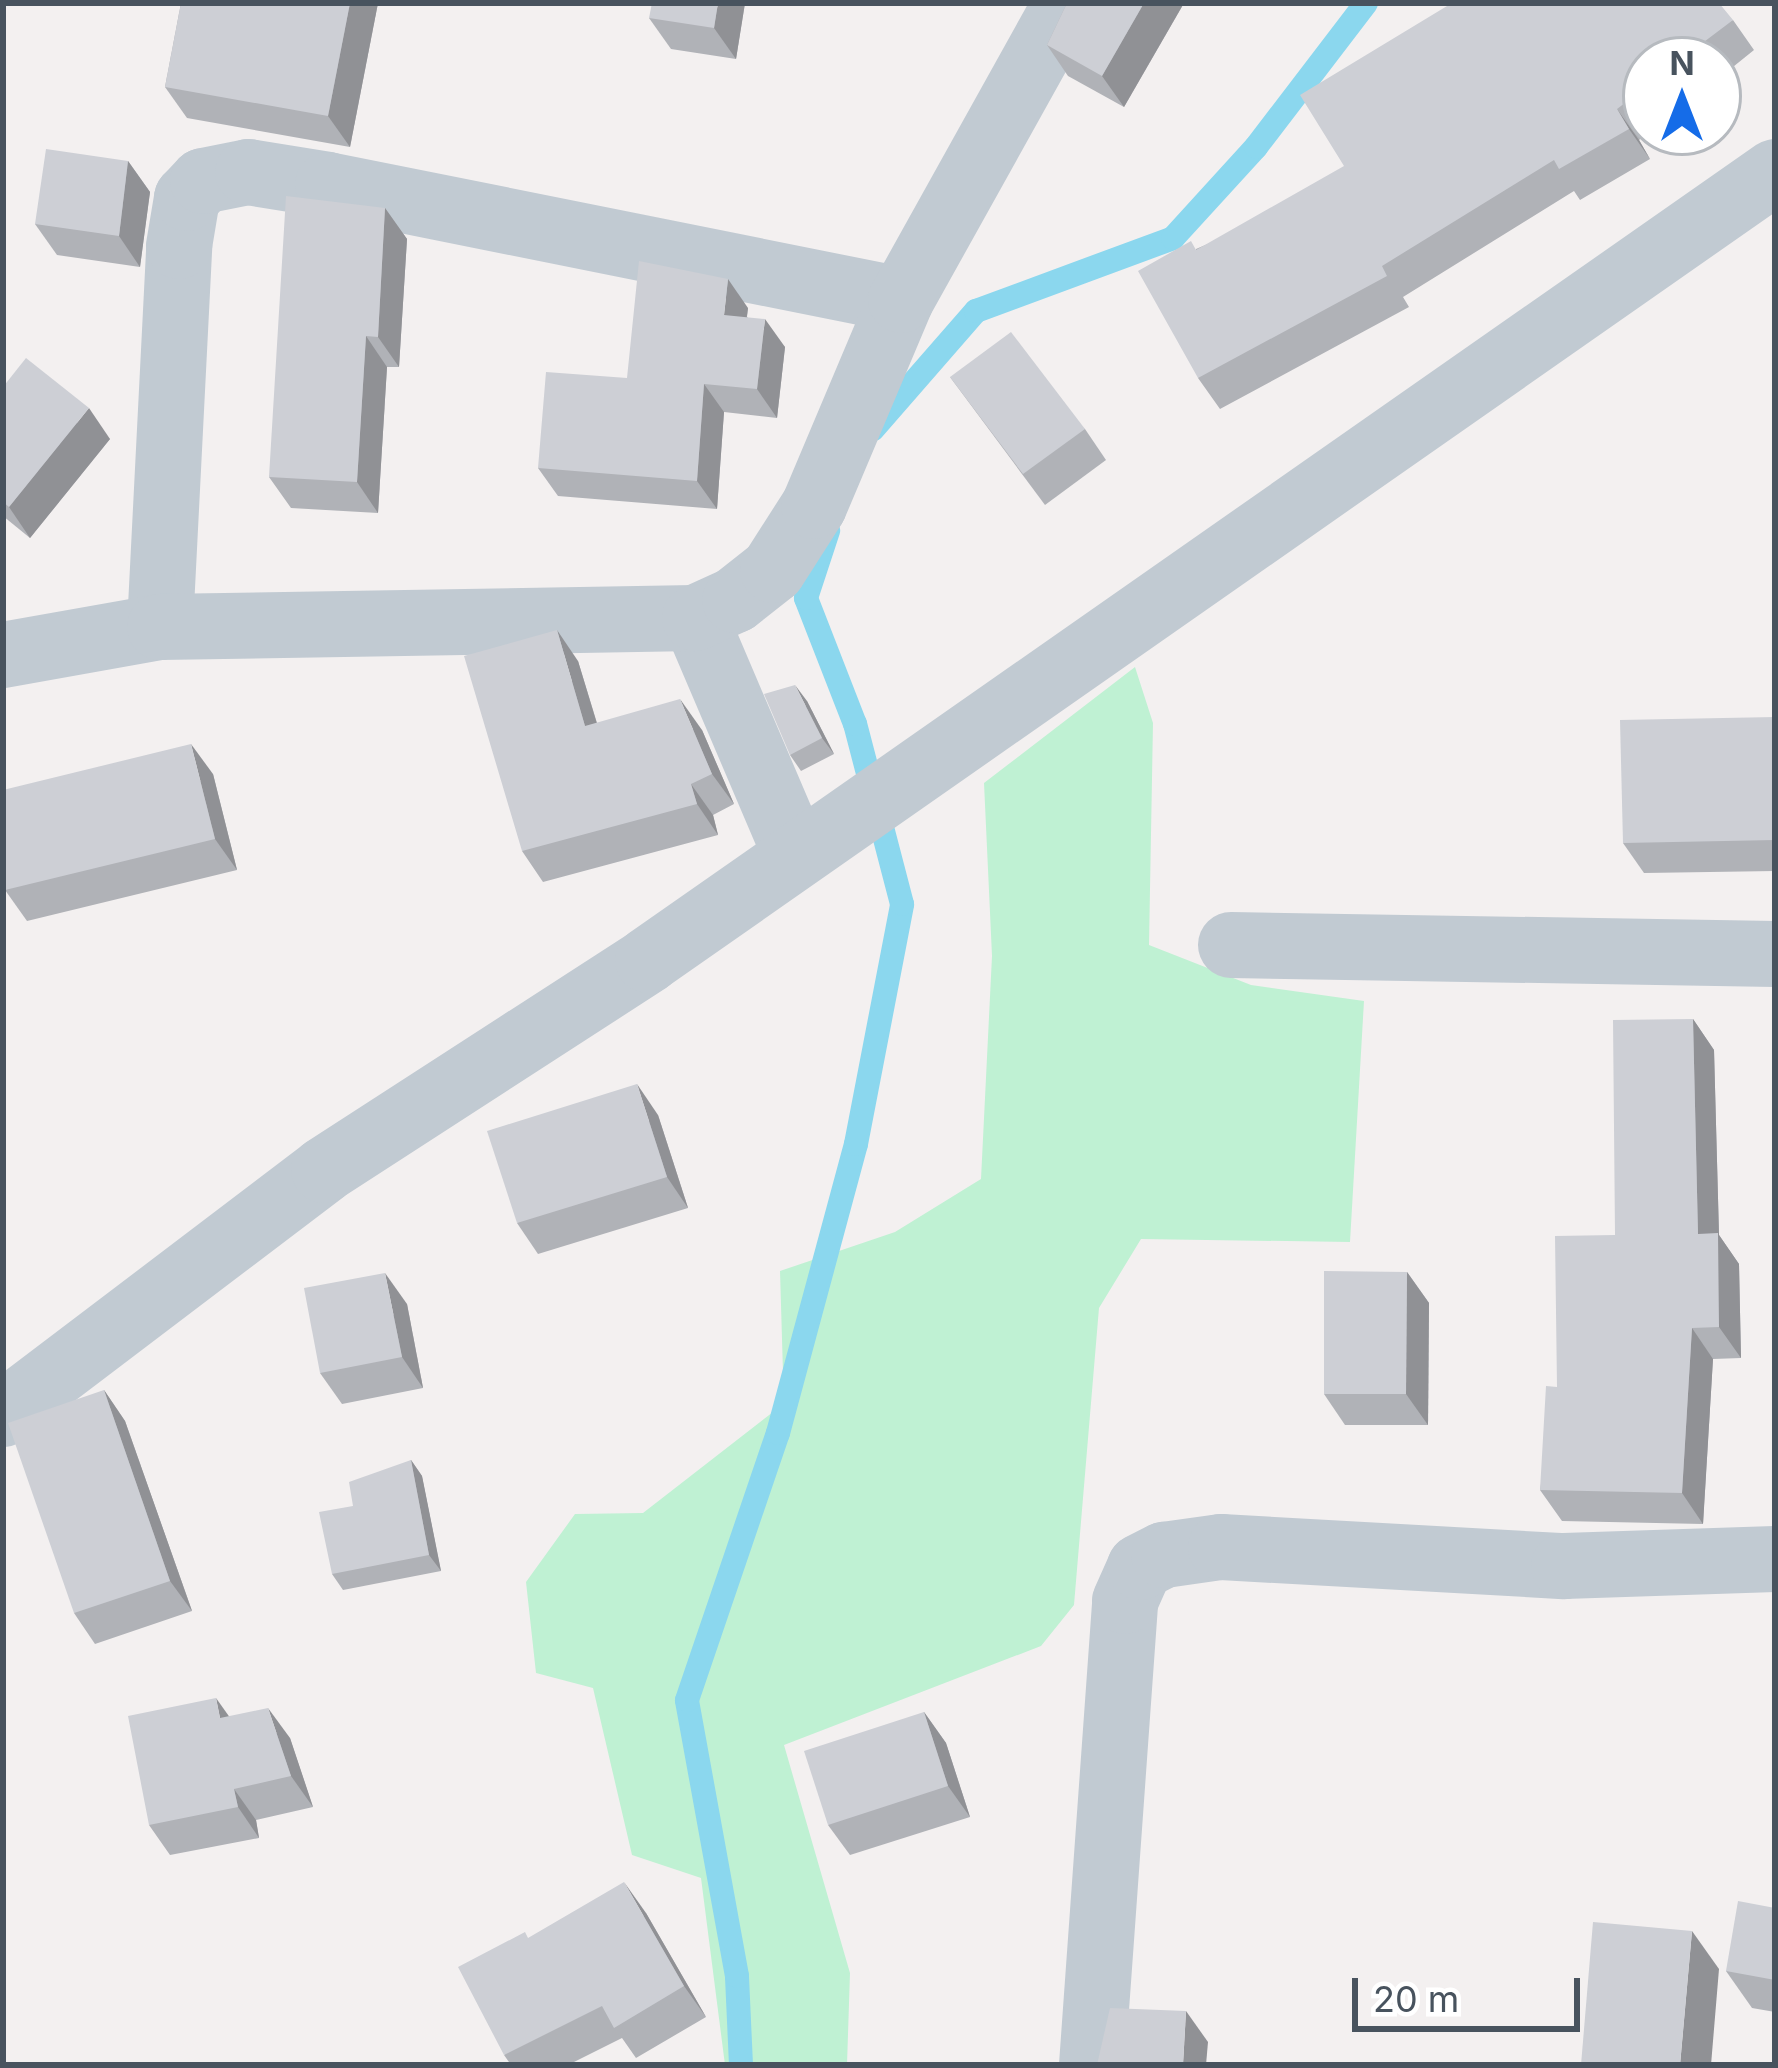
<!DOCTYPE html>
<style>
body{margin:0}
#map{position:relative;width:1778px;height:2068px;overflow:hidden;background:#f3f0f0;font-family:Inter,sans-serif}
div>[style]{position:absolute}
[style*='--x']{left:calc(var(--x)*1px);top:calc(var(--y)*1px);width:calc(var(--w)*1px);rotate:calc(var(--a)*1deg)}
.green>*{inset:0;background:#bff1d3}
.stream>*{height:24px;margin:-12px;padding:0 12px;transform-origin:12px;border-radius:12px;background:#8bd7ee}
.minor>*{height:66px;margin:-33px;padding:0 33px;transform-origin:33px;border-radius:33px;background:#c1cad2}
.tertiary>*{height:66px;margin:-33px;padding:0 33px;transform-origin:33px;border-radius:33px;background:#c1cad2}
.wall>*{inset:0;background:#b0b2b7}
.shaded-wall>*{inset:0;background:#909195}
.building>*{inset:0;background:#cdcfd5}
span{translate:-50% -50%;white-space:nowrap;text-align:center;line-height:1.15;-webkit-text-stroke:9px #fff;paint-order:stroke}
.frame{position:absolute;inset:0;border:6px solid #48535e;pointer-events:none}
.north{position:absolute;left:1622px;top:36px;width:120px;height:120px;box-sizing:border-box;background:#fff;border:3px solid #b6babf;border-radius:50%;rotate:0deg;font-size:33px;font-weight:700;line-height:48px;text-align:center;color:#48535e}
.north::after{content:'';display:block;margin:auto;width:42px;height:54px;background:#156ce8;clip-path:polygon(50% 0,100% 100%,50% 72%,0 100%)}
.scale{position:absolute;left:1352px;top:1978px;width:228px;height:54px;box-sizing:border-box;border:6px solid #48535e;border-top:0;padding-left:15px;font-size:36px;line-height:42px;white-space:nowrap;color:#48535e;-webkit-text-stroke:9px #fff;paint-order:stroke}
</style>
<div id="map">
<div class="green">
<div style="clip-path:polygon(1135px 667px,1153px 723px,1149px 945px,1251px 985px,1364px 1001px,1350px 1242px,1141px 1239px,1099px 1308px,1074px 1605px,1041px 1646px,784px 1745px,850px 1973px,847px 2065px,725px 2065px,701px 1878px,632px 1855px,593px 1688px,536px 1673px,526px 1582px,575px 1514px,643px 1513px,773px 1412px,783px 1373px,780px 1271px,895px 1232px,981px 1179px,992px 956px,984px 783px)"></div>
</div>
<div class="stream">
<div style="--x:873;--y:429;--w:157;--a:-48.9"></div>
<div style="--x:976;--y:311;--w:210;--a:-20.3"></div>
<div style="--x:1173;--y:238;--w:123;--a:-47.6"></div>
<div style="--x:1256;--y:147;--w:181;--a:-52.6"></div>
<div style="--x:741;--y:2065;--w:89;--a:-92.6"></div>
<div style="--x:737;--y:1976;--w:280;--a:-100.3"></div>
<div style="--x:687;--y:1700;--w:282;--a:-71.2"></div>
<div style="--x:778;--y:1433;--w:299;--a:-74.9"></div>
<div style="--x:856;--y:1144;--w:244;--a:-79.1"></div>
<div style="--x:902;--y:904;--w:186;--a:-104.6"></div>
<div style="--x:855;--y:724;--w:135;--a:-111.3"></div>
<div style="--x:806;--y:598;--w:71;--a:-71.8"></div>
</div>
<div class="minor">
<div style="--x:695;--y:618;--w:258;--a:66.9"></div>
<div style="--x:160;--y:627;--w:381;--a:-87.1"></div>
<div style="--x:179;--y:246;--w:49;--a:-80.5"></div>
<div style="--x:187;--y:198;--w:23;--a:-47"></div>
<div style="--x:203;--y:181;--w:46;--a:-11.3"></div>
<div style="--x:248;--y:172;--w:81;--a:9.2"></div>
<div style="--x:328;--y:185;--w:584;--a:11.35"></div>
<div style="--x:3;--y:655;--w:159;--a:-10.1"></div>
<div style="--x:160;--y:627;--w:535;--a:-0.96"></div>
<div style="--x:695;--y:618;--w:44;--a:-24.2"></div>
<div style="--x:735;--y:600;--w:48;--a:-38.3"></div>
<div style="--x:773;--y:570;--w:76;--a:-57.4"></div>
<div style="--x:814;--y:506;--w:224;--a:-67.1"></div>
<div style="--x:901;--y:300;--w:340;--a:-60.9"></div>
<div style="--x:1231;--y:945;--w:544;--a:0.95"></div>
<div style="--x:1092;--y:2065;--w:465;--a:-85.9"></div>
<div style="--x:1125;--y:1601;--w:37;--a:-66"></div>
<div style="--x:1140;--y:1567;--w:27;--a:-27"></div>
<div style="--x:1164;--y:1555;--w:58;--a:-8"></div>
<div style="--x:1221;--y:1547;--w:344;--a:3.2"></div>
<div style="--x:1564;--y:1566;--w:211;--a:-1.9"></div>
</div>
<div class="tertiary">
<div style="--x:3;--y:1414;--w:403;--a:-37.2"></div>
<div style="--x:324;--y:1170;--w:386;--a:-32.9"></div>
<div style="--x:648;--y:960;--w:1375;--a:-34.96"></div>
</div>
<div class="wall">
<div style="clip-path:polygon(181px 3px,378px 3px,350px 147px,187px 118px,165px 87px)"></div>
<div style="clip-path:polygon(745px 3px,736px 59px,671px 49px,649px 18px)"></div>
<div style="clip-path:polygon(1067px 3px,1184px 3px,1124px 107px,1068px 76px,1047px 45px)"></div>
<div style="clip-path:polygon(1733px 20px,1754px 50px,1718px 79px,1718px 60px,1646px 60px,1646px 132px,1649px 132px,1639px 140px,1650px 159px,1580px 200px,1574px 191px,1403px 297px,1409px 307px,1220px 409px,1198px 378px,1196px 249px)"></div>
<div style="clip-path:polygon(128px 161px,150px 192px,140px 267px,57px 255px,35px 224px)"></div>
<div style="clip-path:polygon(385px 208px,407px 239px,399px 367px,387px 367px,378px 513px,291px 508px,269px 477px)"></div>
<div style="clip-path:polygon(748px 308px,747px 317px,785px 347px,777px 418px,724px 412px,717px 509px,558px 496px,538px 468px,627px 378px)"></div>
<div style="clip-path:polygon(950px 377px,1085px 429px,1106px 460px,1045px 505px)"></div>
<div style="clip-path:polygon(3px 387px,110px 439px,30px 538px,3px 516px)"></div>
<div style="clip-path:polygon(578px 661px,597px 723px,702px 730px,734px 804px,713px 815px,718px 835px,543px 882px,522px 851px)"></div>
<div style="clip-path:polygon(807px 701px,834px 754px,801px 771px,790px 755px)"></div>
<div style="clip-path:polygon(1775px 717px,1775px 871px,1644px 873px,1623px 843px)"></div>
<div style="clip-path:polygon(213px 774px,237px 870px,27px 921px,5px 890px)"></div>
<div style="clip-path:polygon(1693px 1019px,1714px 1050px,1719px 1235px,1739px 1264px,1741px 1358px,1713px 1359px,1703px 1524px,1562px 1521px,1540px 1490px,1557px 1387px,1615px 1235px)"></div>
<div style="clip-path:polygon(658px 1115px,688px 1208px,538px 1254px,517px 1223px)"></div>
<div style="clip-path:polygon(1407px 1272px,1429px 1303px,1428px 1425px,1345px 1425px,1324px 1394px)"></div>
<div style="clip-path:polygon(407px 1304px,423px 1388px,342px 1404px,320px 1373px)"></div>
<div style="clip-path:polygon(104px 1390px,125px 1421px,192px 1611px,95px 1644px,74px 1613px)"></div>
<div style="clip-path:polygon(411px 1460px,422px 1476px,441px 1571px,343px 1590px,332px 1574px,353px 1506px)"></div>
<div style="clip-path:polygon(924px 1712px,946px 1743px,970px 1817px,850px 1855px,828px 1825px)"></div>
<div style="clip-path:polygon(229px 1716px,290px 1738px,313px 1807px,256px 1820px,259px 1838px,170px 1855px,149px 1825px)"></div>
<div style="clip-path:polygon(1775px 1908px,1775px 2012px,1752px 2008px,1726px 1971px)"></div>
<div style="clip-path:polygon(646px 1913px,706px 2017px,636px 2058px,622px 2038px,568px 2065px,511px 2065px,504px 2055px)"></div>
</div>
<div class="shaded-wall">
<div style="clip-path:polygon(350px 3px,378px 3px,350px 147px,328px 116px)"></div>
<div style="clip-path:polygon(718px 3px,745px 3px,736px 59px,714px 28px)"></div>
<div style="clip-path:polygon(1144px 3px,1184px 3px,1124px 107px,1102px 76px)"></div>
<div style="clip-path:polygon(1617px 109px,1639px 140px,1650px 159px,1629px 129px)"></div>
<div style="clip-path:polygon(128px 161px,150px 192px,140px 267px,119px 236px)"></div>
<div style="clip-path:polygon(385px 208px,407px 239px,399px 367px,378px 337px)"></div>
<div style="clip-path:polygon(728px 279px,748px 308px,743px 344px,724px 315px)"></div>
<div style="clip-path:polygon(765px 319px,785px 347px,777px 418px,757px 389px)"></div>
<div style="clip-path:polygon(366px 336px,387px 367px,378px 513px,357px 482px)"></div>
<div style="clip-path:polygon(704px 384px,724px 412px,717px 509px,697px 481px)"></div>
<div style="clip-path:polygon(89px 408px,110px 439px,30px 538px,9px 507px)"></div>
<div style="clip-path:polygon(557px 630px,578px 661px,607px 757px,585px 726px)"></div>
<div style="clip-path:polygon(795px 685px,807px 701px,834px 754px,822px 738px)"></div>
<div style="clip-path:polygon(680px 699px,702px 730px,734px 804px,712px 774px)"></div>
<div style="clip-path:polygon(191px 744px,213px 774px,237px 870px,215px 839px)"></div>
<div style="clip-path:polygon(691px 784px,713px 815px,718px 835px,697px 804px)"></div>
<div style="clip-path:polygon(1693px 1019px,1714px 1050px,1719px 1235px,1739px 1264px,1741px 1358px,1719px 1327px,1698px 1234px)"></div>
<div style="clip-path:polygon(637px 1084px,658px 1115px,688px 1208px,667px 1177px)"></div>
<div style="clip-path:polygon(1407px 1272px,1429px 1303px,1428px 1425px,1406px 1394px)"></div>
<div style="clip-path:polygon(385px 1273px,407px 1304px,423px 1388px,402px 1357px)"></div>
<div style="clip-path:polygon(1692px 1328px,1713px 1359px,1703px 1524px,1682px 1493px)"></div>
<div style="clip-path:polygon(104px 1390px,125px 1421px,192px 1611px,170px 1581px)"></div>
<div style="clip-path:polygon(411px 1460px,422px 1476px,441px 1571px,429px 1555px)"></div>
<div style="clip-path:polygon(216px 1698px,238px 1729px,220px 1718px)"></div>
<div style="clip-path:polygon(268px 1708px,290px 1738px,313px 1807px,291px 1776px)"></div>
<div style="clip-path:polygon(924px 1712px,946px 1743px,970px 1817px,948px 1786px)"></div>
<div style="clip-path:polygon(234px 1789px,256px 1820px,259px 1838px,238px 1807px)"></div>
<div style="clip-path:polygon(624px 1882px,646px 1913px,706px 2017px,684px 1986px)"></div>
<div style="clip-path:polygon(1692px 1931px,1719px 1969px,1711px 2065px,1680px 2065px)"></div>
<div style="clip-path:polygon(1186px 2011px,1208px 2042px,1206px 2065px,1183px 2065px)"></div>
</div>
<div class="building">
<div style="clip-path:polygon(181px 3px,350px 3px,328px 116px,165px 87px)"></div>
<div style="clip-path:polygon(652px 3px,718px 3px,714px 28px,649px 18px)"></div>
<div style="clip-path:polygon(1067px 3px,1144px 3px,1102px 76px,1047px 45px)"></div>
<div style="clip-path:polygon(1452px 3px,1719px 3px,1733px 20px,1680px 60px,1646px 60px,1646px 87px,1617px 109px,1629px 129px,1559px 169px,1554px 160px,1382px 266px,1387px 276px,1198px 378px,1138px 271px,1191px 241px,1196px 250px,1344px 166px,1300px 95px)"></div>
<div style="clip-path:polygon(46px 149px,128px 161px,119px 236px,35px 224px)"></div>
<div style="clip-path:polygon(286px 196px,385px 208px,378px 337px,366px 336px,357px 482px,269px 477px)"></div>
<div style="clip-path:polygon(639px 261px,728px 279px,724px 315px,765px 319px,757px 389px,704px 384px,697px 481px,538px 468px,546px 372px,627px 378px)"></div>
<div style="clip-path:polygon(1011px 332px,1085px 429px,1023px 474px,950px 377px)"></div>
<div style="clip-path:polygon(26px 358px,89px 408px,9px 507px,3px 502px,3px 387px)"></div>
<div style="clip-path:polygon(557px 630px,585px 726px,680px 699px,712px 774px,691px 784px,697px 804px,522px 851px,464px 656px)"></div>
<div style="clip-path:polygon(795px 685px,822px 738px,790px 755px,764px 694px)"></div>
<div style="clip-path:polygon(1775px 717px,1775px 840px,1623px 843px,1620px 720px)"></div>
<div style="clip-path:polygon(191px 744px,215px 839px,5px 890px,3px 882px,3px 790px)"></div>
<div style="clip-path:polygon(1693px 1019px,1698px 1234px,1718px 1233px,1719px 1327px,1692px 1328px,1682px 1493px,1540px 1490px,1546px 1386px,1557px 1387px,1555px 1236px,1615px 1235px,1613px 1020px)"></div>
<div style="clip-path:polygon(637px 1084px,667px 1177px,517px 1223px,487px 1131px)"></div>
<div style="clip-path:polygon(1324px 1271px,1407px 1272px,1406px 1394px,1324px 1394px)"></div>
<div style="clip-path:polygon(385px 1273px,402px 1357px,320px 1373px,304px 1288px)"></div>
<div style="clip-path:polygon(104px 1390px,170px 1581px,74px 1613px,8px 1423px)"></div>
<div style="clip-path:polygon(411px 1460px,429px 1555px,332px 1574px,319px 1512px,353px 1506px,349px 1482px)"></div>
<div style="clip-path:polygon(216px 1698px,220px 1718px,268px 1708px,291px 1776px,234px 1789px,238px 1807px,149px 1825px,128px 1716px)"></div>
<div style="clip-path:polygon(924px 1712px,948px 1786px,828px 1825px,804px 1751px)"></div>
<div style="clip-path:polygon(624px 1882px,684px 1986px,614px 2028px,602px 2006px,504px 2055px,458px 1967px,525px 1932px,528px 1938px)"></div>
<div style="clip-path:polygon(1738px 1901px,1775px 1908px,1775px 1980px,1726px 1971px)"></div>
<div style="clip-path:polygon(1593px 1922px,1692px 1931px,1680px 2065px,1581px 2065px)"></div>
<div style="clip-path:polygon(1110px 2008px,1186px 2011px,1183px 2065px,1097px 2065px)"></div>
</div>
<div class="frame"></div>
<div class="north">N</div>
<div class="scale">20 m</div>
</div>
